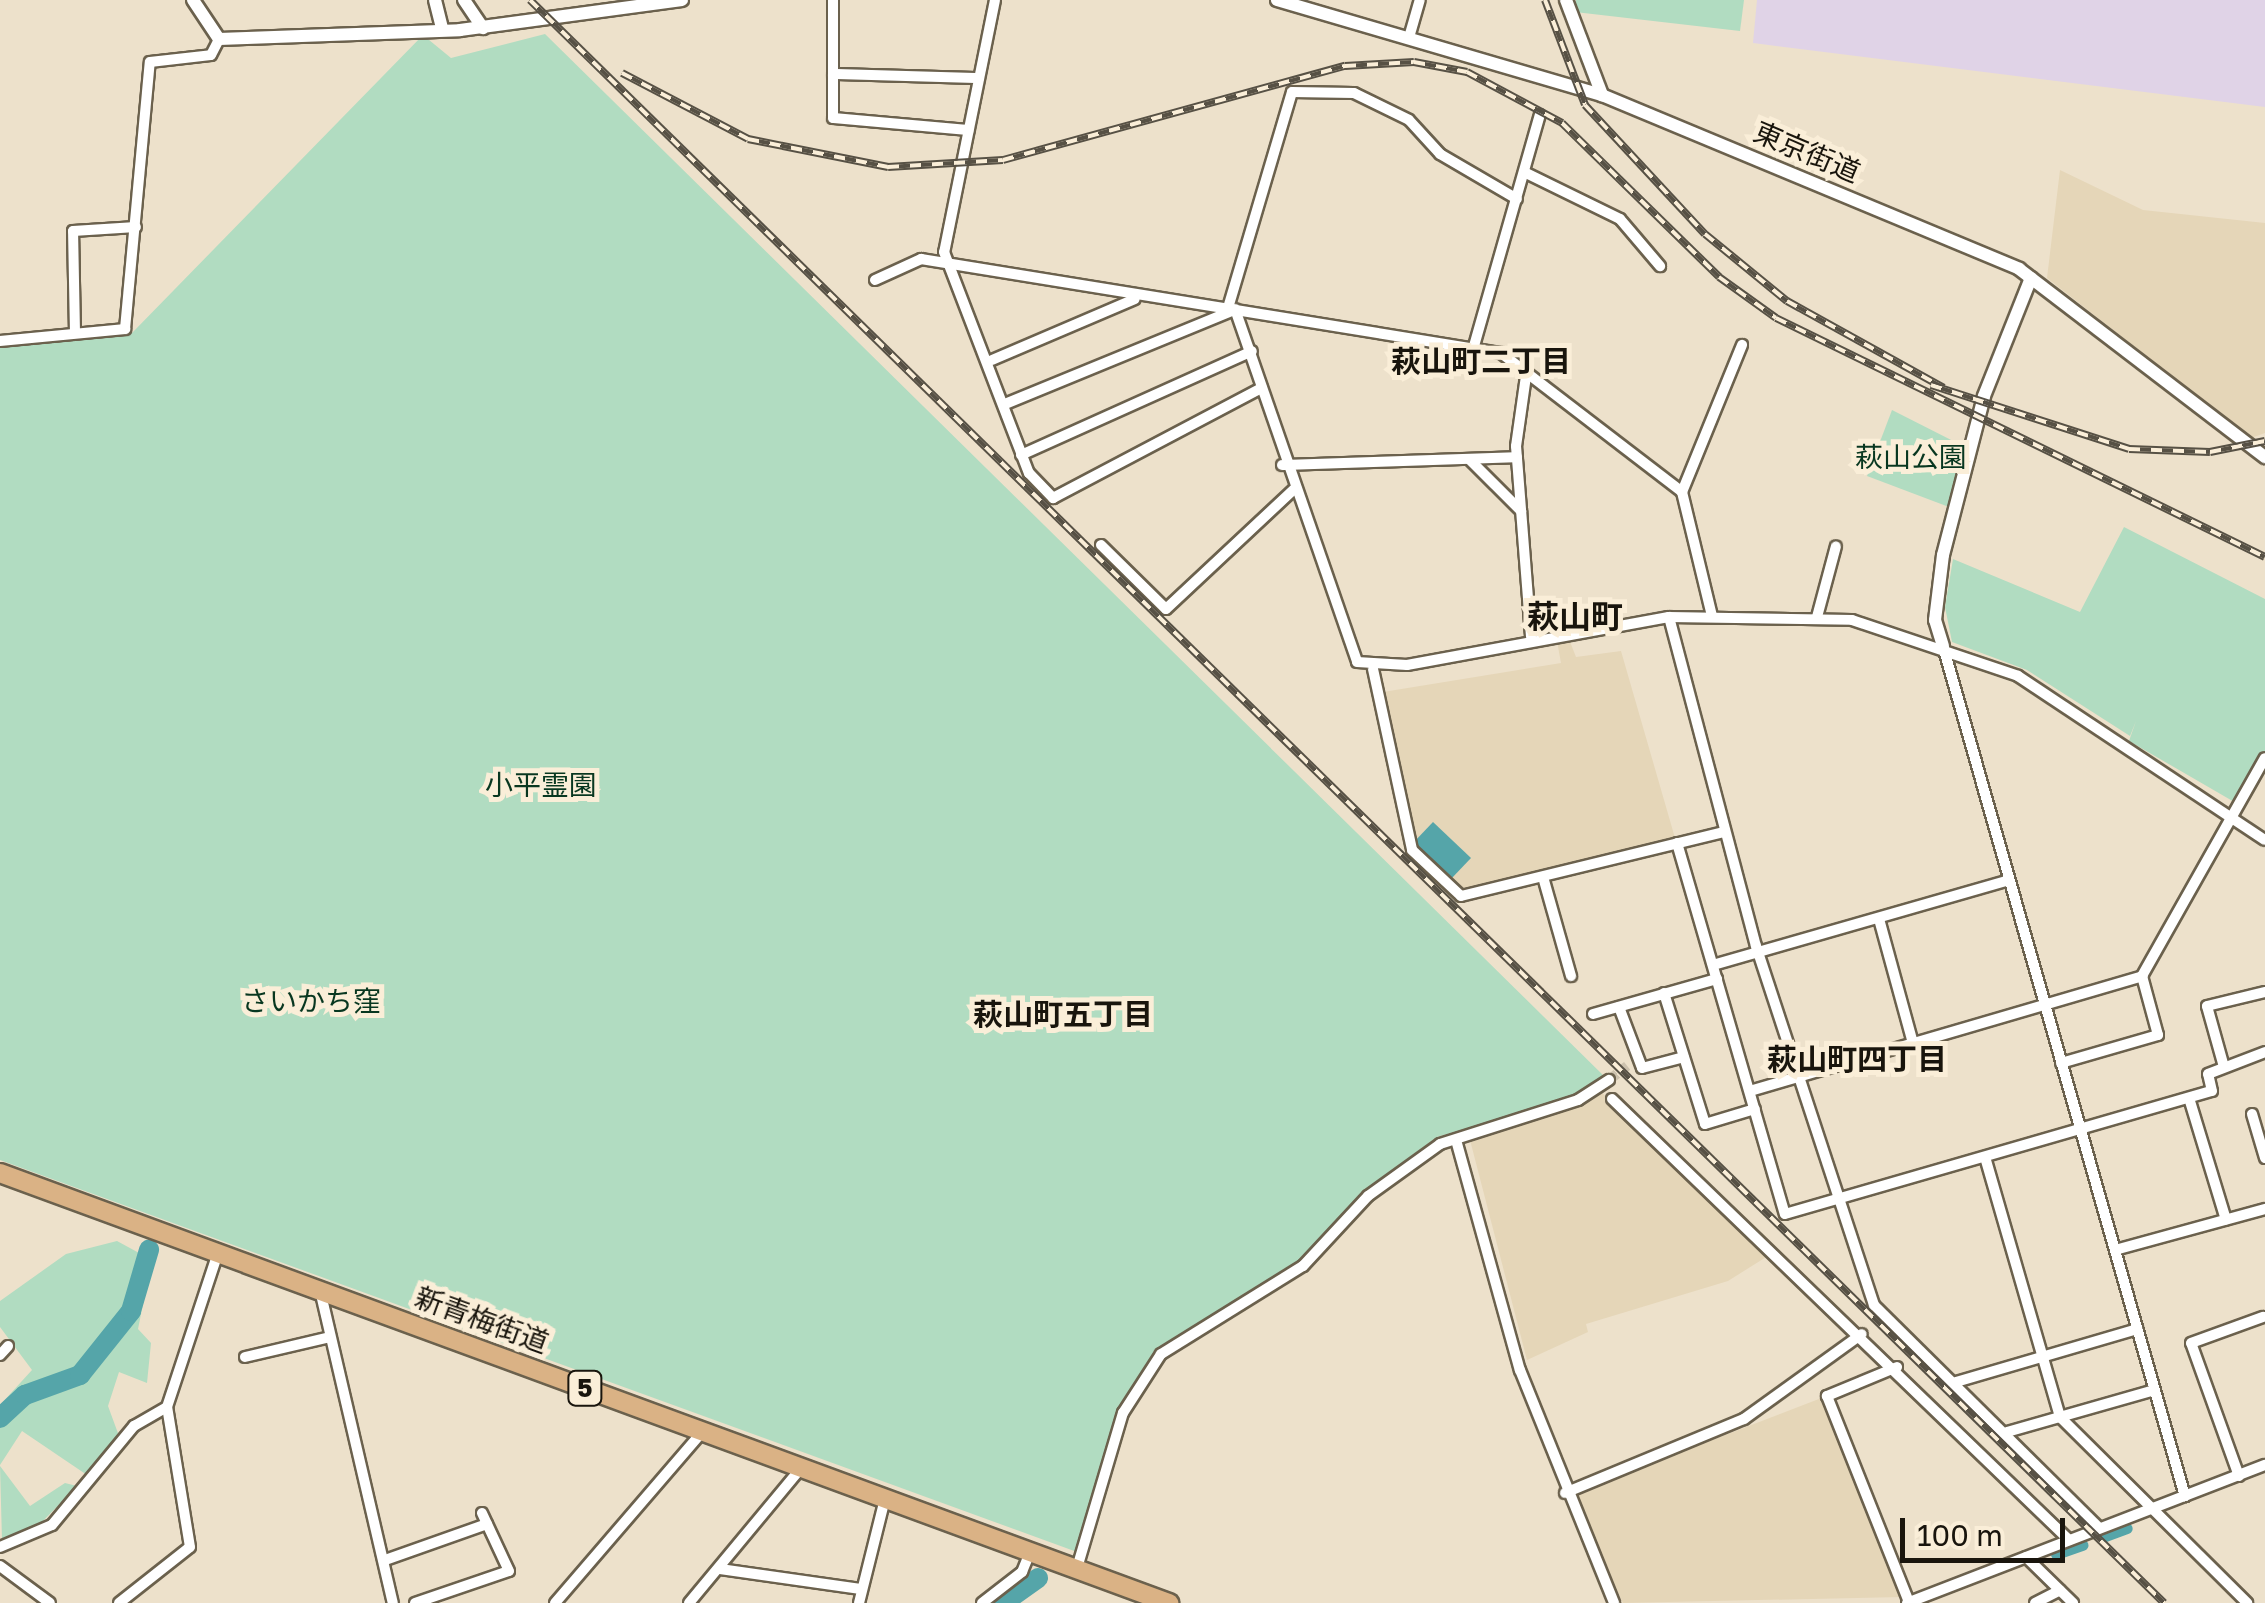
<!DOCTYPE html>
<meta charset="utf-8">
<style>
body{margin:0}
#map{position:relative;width:2265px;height:1603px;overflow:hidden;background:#ede1cb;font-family:"Golos Text","Noto Sans JP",sans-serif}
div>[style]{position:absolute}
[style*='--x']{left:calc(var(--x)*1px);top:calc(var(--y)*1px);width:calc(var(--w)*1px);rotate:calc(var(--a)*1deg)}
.built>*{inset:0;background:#e5d6b8}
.medical>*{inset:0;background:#e0d3e7}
.green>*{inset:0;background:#b1dcc1}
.water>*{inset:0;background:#55a5a9}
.canal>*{height:11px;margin:-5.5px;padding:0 5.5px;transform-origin:5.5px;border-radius:5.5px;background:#55a5a9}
.river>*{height:20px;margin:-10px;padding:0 10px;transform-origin:10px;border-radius:10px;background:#55a5a9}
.minor-tunnel>*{height:10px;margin-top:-5px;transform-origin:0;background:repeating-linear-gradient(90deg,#cdc2ae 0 10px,transparent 0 15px)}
.roads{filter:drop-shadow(2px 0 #6b614d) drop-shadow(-2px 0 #6b614d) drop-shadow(0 2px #6b614d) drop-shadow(0 -2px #6b614d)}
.minor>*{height:10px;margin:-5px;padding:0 5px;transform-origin:5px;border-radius:5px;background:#fff}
.tertiary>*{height:12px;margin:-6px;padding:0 6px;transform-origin:6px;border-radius:6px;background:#fff}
.primary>*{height:18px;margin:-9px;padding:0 9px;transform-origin:9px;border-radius:9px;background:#dab285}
.rail>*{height:8px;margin-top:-4px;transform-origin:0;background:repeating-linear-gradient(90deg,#faeed8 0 11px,#575145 0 22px);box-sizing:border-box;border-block:2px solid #575145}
span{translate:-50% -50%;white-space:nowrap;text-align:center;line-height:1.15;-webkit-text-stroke:10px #faeed8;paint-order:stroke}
.shield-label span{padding:2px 8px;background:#faeed8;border:2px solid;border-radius:8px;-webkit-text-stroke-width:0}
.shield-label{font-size:25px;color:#19150d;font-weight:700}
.street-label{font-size:28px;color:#19150d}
.park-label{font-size:28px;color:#083720}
.neighbourhood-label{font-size:30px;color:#19150d;font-weight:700}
.quarter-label{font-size:32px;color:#19150d;font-weight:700}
.scale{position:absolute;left:1900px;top:1518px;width:165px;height:45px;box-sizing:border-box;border:5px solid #19150d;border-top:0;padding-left:12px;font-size:30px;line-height:35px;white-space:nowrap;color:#19150d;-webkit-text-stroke:8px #faeed8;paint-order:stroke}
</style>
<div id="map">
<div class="built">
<div style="clip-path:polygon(2060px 170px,2143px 210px,2265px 223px,2265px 433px,2251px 438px,2047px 278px)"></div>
<div style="clip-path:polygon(1569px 639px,1576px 657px,1621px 651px,1675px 838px,1462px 892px,1415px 849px,1383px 692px,1561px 663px,1557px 641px)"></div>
<div style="clip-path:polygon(1599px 1090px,1771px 1254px,1728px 1281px,1586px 1324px,1588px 1332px,1527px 1360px,1470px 1140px)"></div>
<div style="clip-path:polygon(1824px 1397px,1902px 1597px,1623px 1603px,1572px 1494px)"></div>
</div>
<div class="medical">
<div style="clip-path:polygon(1757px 0,2265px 0,2265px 107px,1753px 43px)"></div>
</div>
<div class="green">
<div style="clip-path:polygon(1576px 0,1744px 0,1740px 31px,1575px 12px)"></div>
<div style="clip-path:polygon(545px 34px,1606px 1078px,1577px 1097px,1437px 1137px,1363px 1192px,1301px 1265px,1157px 1352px,1119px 1412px,1077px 1552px,0 1160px,0 342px,132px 333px,423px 35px,451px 58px)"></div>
<div style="clip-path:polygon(1892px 410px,1965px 447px,1949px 507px,1867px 476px)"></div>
<div style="clip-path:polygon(2124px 527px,2265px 599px,2265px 752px,2236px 803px,2129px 741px,2136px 721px,2130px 736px,2027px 670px,1952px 642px,1945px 607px,1953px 559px,2080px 612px)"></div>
<div style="clip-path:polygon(117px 1241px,152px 1260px,138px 1329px,151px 1343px,147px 1383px,119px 1372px,108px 1406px,119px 1436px,87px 1475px,22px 1431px,0 1465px,0 1405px,32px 1370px,0 1327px,0 1301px,66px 1254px)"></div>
<div style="clip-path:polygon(0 1466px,30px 1506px,65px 1483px,77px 1486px,41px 1523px,2px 1540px)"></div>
</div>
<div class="water">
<div style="clip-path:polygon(1433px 822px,1471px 858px,1451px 879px,1413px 843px)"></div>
</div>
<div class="canal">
<div style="--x:2105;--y:1536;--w:23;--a:-20"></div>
<div style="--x:2056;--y:1554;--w:28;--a:-19"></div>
</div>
<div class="river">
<div style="--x:0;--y:1418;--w:34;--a:-43"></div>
<div style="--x:25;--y:1395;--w:59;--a:-20"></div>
<div style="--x:80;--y:1375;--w:82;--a:-51.4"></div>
<div style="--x:131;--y:1311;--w:64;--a:-73.6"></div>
<div style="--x:1003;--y:1603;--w:43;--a:-35.5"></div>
</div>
<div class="minor-tunnel">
<div style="--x:1609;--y:1080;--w:23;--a:-38"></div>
</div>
<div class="roads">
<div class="minor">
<div style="--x:833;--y:0;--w:118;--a:90"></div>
<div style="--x:833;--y:118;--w:136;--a:5.1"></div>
<div style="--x:995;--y:0;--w:257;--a:101.4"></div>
<div style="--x:944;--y:252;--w:237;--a:69"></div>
<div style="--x:1029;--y:473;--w:35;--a:46"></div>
<div style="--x:1053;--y:498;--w:236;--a:-27.8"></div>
<div style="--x:1410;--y:34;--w:35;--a:-74"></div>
<div style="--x:833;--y:74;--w:146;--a:1.6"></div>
<div style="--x:1524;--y:172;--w:107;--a:26.1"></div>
<div style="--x:1620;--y:219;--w:62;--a:49.6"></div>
<div style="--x:875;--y:280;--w:51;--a:-24.5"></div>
<div style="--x:921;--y:259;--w:588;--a:9.21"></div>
<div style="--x:1501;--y:353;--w:228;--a:37.5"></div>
<div style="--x:1682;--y:492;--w:128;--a:76.4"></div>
<div style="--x:1228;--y:308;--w:225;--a:-73.5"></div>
<div style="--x:1292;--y:92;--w:62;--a:0.9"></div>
<div style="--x:1354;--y:93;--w:61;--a:26.1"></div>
<div style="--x:1409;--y:120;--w:46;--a:47.6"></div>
<div style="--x:1440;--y:154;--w:89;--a:30.3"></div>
<div style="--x:1235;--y:309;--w:373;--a:70.9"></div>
<div style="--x:1357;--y:662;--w:50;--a:3.4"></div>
<div style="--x:1407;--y:665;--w:266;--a:-10.4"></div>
<div style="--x:1669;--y:617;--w:183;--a:0.9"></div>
<div style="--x:1852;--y:620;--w:175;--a:18.6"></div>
<div style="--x:2018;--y:676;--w:296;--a:33.6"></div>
<div style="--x:75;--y:333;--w:102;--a:-91.1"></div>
<div style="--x:73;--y:231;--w:63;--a:-3.6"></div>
<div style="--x:0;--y:341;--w:126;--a:-5.5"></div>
<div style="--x:125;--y:329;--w:268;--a:-84.7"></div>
<div style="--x:150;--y:62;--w:61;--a:-6.5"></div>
<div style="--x:211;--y:55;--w:18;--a:-63"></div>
<div style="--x:1474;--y:346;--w:240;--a:-74.1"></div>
<div style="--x:992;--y:360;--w:155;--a:-23.1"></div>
<div style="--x:1527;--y:369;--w:78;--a:98.1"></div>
<div style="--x:1516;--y:446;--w:191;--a:85.5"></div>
<div style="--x:1005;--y:404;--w:248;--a:-22.3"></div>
<div style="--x:1021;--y:455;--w:253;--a:-24.2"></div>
<div style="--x:1469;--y:459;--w:74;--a:45"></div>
<div style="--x:1282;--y:465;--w:235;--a:-1.9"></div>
<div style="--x:1682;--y:492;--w:159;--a:-67.8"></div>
<div style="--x:1101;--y:545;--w:91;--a:44.6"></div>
<div style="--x:1166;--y:609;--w:174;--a:-43.1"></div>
<div style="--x:1669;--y:617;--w:340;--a:75.2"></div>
<div style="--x:1756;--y:946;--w:378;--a:71.8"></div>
<div style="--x:1874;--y:1305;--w:317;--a:44.7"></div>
<div style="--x:1817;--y:617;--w:73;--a:-75"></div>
<div style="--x:1943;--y:646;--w:884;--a:74.11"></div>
<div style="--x:1373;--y:669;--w:185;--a:77.8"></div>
<div style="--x:1412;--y:850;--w:67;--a:43.2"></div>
<div style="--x:1461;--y:896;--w:270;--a:-13.7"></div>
<div style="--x:1677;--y:843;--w:386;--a:73.8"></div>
<div style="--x:1785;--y:1214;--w:444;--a:-16.1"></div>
<div style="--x:2212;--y:1091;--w:17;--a:-103"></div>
<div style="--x:2208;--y:1074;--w:61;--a:-21.1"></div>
<div style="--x:1543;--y:877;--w:103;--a:74.2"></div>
<div style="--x:1879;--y:919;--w:129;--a:74.7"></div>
<div style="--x:1713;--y:965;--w:308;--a:-16"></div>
<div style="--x:1664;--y:993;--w:137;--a:72.6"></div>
<div style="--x:1705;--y:1124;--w:52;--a:-16.7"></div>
<div style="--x:1619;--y:1007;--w:65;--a:69.3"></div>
<div style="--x:1642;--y:1068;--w:43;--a:-14.7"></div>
<div style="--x:1593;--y:1014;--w:129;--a:-15.8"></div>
<div style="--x:2061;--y:1063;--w:101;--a:-16.1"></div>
<div style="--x:2158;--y:1035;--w:61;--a:-105.2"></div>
<div style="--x:2142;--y:976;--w:250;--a:-60.6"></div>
<div style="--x:2224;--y:1067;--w:63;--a:-105.6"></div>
<div style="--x:2207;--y:1006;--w:60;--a:-13.6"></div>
<div style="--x:1750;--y:1091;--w:409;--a:-16.3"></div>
<div style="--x:2189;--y:1098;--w:127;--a:73.1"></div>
<div style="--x:1612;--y:1099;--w:635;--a:43.98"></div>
<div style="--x:2252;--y:1114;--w:46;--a:73.5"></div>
<div style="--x:1456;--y:1140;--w:239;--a:74.5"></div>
<div style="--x:1520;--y:1370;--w:251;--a:68"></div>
<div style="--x:1985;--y:1157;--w:271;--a:73.9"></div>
<div style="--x:2060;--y:1417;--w:264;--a:44.8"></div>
<div style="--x:2115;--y:1250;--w:156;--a:-15.3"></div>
<div style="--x:320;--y:1290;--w:321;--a:76.9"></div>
<div style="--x:0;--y:1355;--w:12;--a:-48"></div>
<div style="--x:245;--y:1357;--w:87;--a:-13.2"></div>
<div style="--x:1897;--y:1367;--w:76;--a:157.5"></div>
<div style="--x:1827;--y:1396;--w:222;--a:68.3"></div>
<div style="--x:1956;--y:1382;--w:189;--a:-16.3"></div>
<div style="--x:2007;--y:1432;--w:153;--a:-15.9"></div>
<div style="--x:2239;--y:1476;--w:141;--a:-109.8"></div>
<div style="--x:2191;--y:1343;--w:77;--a:-19.9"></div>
<div style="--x:1565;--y:1493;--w:194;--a:-22.5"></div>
<div style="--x:1744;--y:1419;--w:145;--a:-35.8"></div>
<div style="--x:0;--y:1547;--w:56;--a:-22.9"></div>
<div style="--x:52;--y:1525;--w:129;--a:-50.4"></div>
<div style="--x:134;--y:1426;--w:38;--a:-30"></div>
<div style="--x:167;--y:1407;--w:162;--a:-71.7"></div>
<div style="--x:2026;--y:1557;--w:66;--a:44.4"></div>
<div style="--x:388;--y:1559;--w:105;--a:-19.5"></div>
<div style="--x:0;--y:1566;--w:62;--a:36.5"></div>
<div style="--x:1077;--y:1568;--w:162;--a:-73.5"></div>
<div style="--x:1123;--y:1413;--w:70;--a:-57.2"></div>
<div style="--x:1161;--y:1354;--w:167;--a:-31.8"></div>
<div style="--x:1303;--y:1266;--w:96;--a:-47.1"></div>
<div style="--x:1368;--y:1196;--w:89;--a:-35.8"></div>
<div style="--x:1440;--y:1144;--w:145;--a:-17.7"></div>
<div style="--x:1578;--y:1100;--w:37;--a:-33"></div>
<div style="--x:720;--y:1569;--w:142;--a:8.1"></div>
<div style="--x:119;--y:1603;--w:90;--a:-38.3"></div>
<div style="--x:190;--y:1547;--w:142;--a:-99.3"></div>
<div style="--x:415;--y:1603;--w:99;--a:-18.8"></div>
<div style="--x:509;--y:1571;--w:64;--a:-115"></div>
<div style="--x:555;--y:1603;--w:225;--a:-49.3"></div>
<div style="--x:689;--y:1603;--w:175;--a:-50.3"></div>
<div style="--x:859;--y:1603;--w:107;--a:-76"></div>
<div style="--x:982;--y:1603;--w:51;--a:-37.8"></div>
<div style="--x:1022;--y:1572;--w:22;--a:-68"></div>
<div style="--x:1907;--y:1603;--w:384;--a:-21.1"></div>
<div style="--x:2035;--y:1603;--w:28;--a:-27"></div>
</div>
<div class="tertiary">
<div style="--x:193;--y:0;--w:47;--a:56.3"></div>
<div style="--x:219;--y:39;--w:241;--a:-2.1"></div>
<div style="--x:460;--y:30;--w:224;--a:-7.7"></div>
<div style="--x:435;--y:0;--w:29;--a:76"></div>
<div style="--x:464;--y:0;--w:34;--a:56"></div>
<div style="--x:1277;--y:0;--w:339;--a:16.3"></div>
<div style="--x:1602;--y:95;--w:452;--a:22.6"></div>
<div style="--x:2019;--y:269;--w:310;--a:37.4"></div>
<div style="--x:1566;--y:0;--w:102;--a:69.2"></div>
<div style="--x:1943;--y:646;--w:27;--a:-107"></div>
<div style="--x:1935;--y:620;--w:65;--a:-83"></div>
<div style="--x:1943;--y:555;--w:164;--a:-75.5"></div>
<div style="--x:1984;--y:396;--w:127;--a:-68.3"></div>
</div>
<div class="primary">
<div style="--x:0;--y:1173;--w:1246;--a:20.2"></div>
</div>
</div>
<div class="rail">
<div style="--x:530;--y:0;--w:2289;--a:44.45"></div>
<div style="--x:1545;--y:0;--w:112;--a:69.1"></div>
<div style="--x:1585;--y:105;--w:176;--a:47.1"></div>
<div style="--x:1705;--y:234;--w:106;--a:39.3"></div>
<div style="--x:1787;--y:301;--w:179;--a:29"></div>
<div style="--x:622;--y:73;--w:142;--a:27.6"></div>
<div style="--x:748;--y:139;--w:143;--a:11.3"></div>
<div style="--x:888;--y:167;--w:115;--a:-3.5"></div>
<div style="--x:1003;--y:160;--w:355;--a:-15.4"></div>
<div style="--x:1345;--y:66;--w:69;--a:-3.3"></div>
<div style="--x:1414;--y:62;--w:54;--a:10.7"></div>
<div style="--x:1467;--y:72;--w:108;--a:28.2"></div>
<div style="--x:1562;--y:123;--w:220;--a:44.4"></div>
<div style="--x:1719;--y:277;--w:70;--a:35.7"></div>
<div style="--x:1776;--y:318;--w:544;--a:26.05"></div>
<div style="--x:1931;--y:385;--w:208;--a:17.9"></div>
<div style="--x:2129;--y:449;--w:81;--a:2.1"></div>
<div style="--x:2210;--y:452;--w:56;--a:-11.3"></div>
</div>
<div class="shield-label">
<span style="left:585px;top:1388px">5</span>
</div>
<div class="street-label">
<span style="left:1807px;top:152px;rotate:23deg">東京街道</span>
<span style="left:482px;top:1320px;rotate:20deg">新青梅街道</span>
</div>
<div class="park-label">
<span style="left:1911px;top:457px">萩山公園</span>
<span style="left:541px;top:785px">小平霊園</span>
<span style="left:311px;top:1001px">さいかち窪</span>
</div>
<div class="neighbourhood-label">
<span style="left:1481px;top:361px">萩山町二丁目</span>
<span style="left:1063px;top:1014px">萩山町五丁目</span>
<span style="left:1857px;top:1059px">萩山町四丁目</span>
</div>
<div class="quarter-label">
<span style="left:1575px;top:616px">萩山町</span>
</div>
<div class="scale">100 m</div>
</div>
